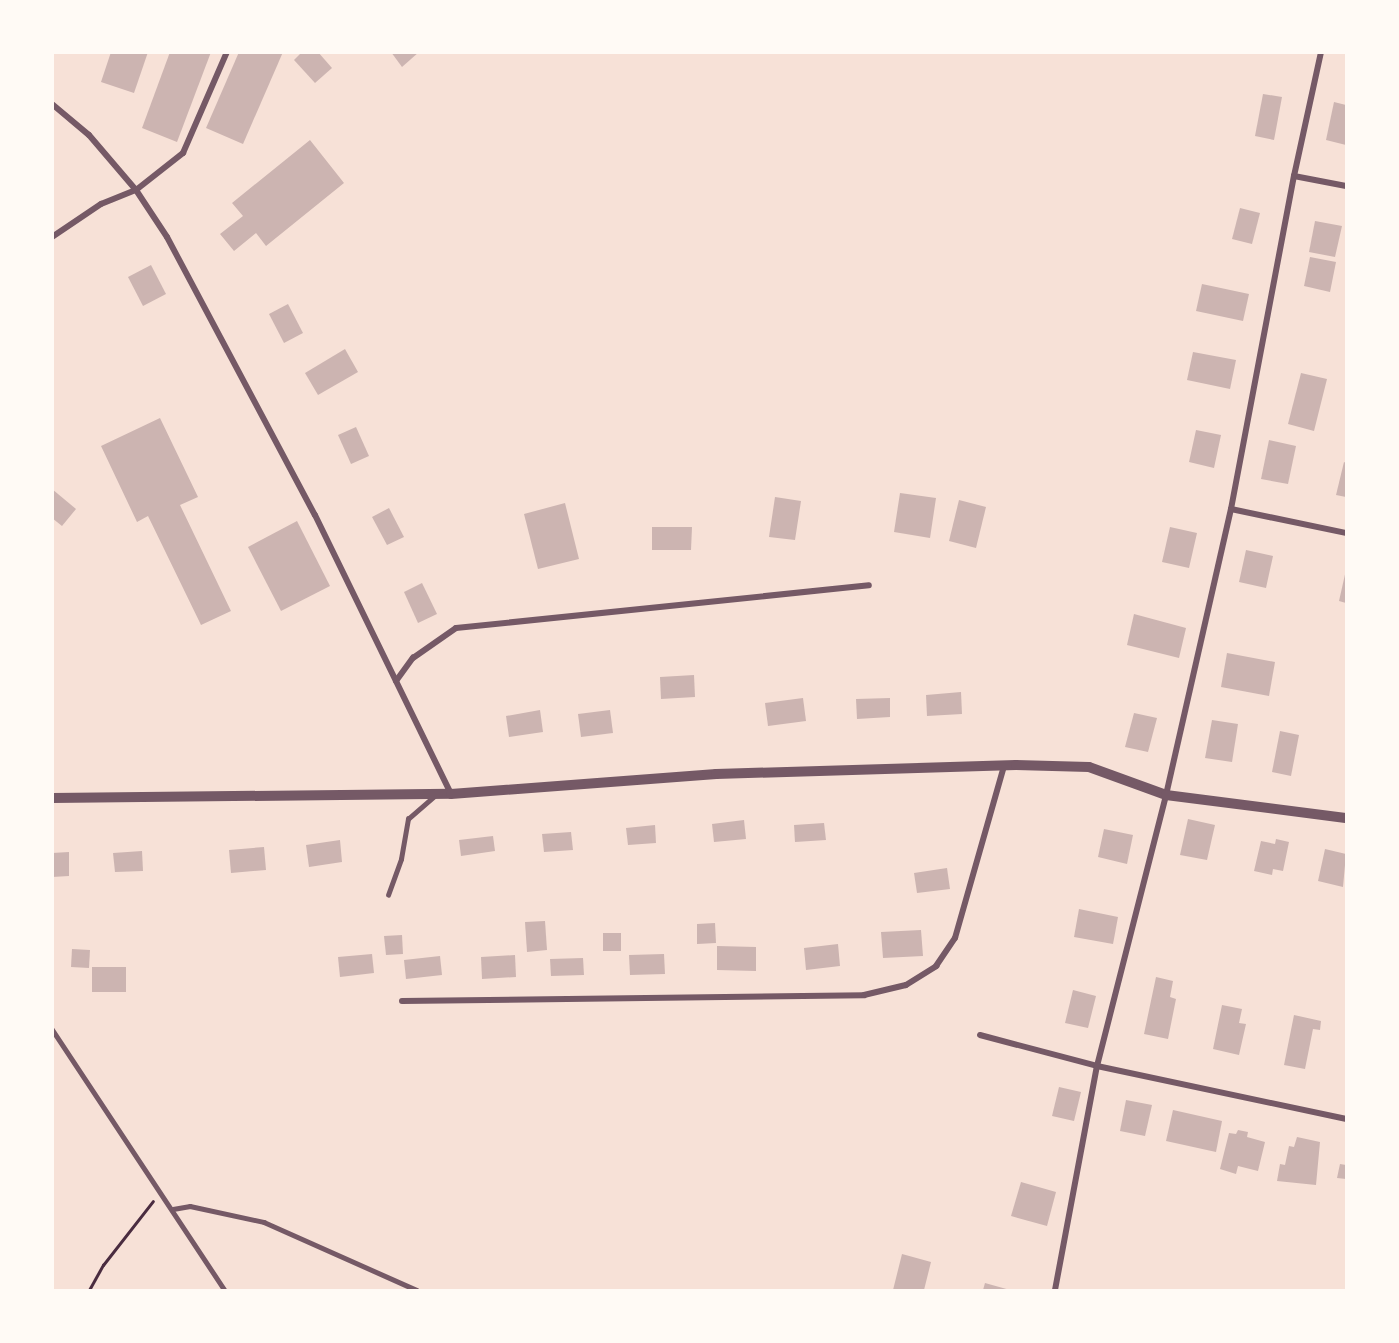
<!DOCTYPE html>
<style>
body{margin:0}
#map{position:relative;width:1399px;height:1343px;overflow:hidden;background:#f7e1d7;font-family:"Work Sans",sans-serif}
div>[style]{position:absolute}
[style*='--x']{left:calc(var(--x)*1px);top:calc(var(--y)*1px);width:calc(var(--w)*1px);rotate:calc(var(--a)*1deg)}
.building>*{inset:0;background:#ccb4b1}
.path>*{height:3px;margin:-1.5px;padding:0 1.5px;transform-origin:1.5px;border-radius:1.5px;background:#4a2c40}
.service>*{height:4.5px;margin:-2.25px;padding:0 2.25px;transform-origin:2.25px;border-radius:2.25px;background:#755966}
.minor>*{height:6px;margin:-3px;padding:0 3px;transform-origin:3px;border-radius:3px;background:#755966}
.tertiary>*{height:10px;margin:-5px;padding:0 5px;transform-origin:5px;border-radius:5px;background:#755966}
span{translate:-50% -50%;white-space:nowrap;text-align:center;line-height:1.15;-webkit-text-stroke:4.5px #fffaf5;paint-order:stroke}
.frame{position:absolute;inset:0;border:54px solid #fffaf5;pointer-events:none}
</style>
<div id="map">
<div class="building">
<div style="clip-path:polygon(111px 52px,148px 52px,134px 93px,101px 82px)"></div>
<div style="clip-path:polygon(170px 52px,211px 52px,177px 142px,142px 128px)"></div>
<div style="clip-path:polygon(239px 52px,283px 52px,243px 144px,206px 128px)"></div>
<div style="clip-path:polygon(302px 52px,318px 52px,332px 68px,315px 83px,294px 60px)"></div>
<div style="clip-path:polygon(391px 52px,419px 52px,402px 67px)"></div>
<div style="clip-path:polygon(1263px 94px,1282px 97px,1274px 140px,1255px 136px)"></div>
<div style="clip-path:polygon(1334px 102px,1346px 105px,1346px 145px,1326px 140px)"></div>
<div style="clip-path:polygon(310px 140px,344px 183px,266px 246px,256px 233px,234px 251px,220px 234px,243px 216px,232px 203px)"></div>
<div style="clip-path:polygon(1240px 208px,1260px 213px,1252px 244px,1232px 239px)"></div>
<div style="clip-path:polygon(1315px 221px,1342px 226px,1335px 257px,1309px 252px)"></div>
<div style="clip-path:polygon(1310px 257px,1336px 262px,1330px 292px,1304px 286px)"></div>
<div style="clip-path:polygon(151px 265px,166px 294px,143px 306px,128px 277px)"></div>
<div style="clip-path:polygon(1202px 284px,1249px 294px,1243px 321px,1196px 311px)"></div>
<div style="clip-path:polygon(288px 304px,303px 333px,284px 343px,269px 314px)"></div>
<div style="clip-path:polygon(345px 349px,358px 372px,318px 395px,305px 373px)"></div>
<div style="clip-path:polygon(1193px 352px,1236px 360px,1230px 389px,1187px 380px)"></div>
<div style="clip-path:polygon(1301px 373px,1327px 379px,1314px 431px,1288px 424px)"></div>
<div style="clip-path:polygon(160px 418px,198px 497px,180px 505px,231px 611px,201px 625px,148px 516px,137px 522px,101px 446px)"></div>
<div style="clip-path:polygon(356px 427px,369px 456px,351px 464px,338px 435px)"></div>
<div style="clip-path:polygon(1196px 430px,1221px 435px,1214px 468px,1189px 462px)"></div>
<div style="clip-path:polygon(1269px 440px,1296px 446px,1288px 484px,1261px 479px)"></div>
<div style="clip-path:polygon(1344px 462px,1346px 463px,1346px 497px,1336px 495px)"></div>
<div style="clip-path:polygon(52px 489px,76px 509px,62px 526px,52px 518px)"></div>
<div style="clip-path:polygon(900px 493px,936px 498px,930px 538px,894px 532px)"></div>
<div style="clip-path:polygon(775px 497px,801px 501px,795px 540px,769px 537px)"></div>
<div style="clip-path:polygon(959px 500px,986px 507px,976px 548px,949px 541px)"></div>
<div style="clip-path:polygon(565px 503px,579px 559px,538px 569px,524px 514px)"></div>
<div style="clip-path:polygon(389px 508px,404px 537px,387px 545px,372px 517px)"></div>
<div style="clip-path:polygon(297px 521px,330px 586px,281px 611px,248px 547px)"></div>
<div style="clip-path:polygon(652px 527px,692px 527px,691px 550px,652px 550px)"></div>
<div style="clip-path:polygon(1170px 527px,1197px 533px,1189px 568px,1162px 562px)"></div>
<div style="clip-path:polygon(1246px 550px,1273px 556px,1266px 588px,1239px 582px)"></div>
<div style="clip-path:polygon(1346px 570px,1346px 603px,1339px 601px)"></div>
<div style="clip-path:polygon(422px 583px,437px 614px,418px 623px,404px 592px)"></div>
<div style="clip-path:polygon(1134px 614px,1186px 628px,1179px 658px,1127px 645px)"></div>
<div style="clip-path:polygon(1227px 653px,1275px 662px,1269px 696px,1221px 687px)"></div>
<div style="clip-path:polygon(694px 675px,695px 697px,661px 699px,660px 677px)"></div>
<div style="clip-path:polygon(961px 692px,962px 714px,927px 716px,926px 695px)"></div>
<div style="clip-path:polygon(803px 698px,806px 721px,768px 726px,765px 703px)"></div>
<div style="clip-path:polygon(890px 698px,890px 717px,857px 719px,856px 699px)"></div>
<div style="clip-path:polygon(540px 710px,543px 732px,509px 737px,506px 716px)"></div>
<div style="clip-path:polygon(610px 710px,613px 733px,581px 737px,578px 714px)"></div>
<div style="clip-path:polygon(1134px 713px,1157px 718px,1148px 752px,1125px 747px)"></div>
<div style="clip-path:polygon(1212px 720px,1238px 724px,1232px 762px,1205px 758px)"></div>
<div style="clip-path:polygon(1280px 731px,1299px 735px,1291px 776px,1272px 772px)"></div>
<div style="clip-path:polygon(1188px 819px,1215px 825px,1207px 860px,1180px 855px)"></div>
<div style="clip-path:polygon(744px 820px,746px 839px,714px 842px,712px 824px)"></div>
<div style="clip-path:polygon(824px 823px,826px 840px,795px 842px,794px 825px)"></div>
<div style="clip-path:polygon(655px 825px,656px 843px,628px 845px,626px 828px)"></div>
<div style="clip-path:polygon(1104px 829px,1133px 835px,1127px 864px,1098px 857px)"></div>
<div style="clip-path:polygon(571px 832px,573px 850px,544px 852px,542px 834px)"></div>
<div style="clip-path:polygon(493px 836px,495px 851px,461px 856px,459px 840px)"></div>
<div style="clip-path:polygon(1276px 839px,1289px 842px,1283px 871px,1273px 869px,1272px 875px,1254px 871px,1261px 841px,1275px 844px)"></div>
<div style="clip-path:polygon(340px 840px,342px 862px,309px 867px,306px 845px)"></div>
<div style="clip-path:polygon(264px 847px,266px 870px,231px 873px,229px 850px)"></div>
<div style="clip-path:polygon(1325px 849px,1346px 854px,1343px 887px,1318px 881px)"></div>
<div style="clip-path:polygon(142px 851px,143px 871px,115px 872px,113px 853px)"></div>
<div style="clip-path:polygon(69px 852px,69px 876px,52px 877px,52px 853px)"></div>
<div style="clip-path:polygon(947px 868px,950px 889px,917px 893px,914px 873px)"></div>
<div style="clip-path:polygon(1079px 909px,1118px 917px,1113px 944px,1074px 937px)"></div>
<div style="clip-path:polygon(545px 921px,547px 950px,527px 952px,525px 922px)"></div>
<div style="clip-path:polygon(715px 923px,716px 943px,697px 944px,697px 924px)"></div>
<div style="clip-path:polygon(921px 930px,923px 956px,883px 958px,881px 932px)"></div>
<div style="clip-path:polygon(603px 933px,621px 933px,621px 951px,603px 951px)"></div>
<div style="clip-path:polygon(402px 935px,403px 954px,386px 955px,384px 936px)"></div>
<div style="clip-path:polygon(838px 944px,840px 966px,806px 970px,804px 948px)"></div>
<div style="clip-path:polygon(717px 946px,756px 947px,756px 971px,717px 970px)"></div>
<div style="clip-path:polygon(72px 949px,90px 950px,89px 968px,71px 967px)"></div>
<div style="clip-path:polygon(372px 954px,374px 973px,340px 977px,338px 957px)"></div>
<div style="clip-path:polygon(664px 954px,665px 974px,630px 975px,629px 955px)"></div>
<div style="clip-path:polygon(515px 955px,516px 977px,482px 979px,481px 957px)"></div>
<div style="clip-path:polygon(440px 956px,442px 975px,406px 979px,404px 960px)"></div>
<div style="clip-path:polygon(583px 958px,584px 975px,551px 976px,550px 959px)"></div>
<div style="clip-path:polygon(92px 967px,126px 967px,126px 992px,92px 992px)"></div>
<div style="clip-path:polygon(1156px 977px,1173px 981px,1170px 997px,1176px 999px,1168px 1039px,1144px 1034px)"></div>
<div style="clip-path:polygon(1073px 990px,1096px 996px,1088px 1028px,1065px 1023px)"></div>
<div style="clip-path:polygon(1222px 1005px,1242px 1009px,1239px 1023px,1246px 1024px,1239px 1055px,1213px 1049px)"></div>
<div style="clip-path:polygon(1294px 1015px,1321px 1021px,1320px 1030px,1313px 1029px,1305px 1069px,1284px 1065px)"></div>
<div style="clip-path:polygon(1059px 1087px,1081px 1092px,1074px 1121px,1052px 1116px)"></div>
<div style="clip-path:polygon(1126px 1100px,1152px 1105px,1145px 1136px,1120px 1131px)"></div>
<div style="clip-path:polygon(1173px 1110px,1222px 1121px,1216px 1152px,1166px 1141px)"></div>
<div style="clip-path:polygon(1238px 1130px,1248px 1132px,1247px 1137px,1265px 1142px,1258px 1171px,1238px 1166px,1236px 1174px,1220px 1169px,1229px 1133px,1236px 1134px)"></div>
<div style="clip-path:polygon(1297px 1137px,1320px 1142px,1316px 1185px,1277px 1181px,1280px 1164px,1285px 1165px,1289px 1146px,1294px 1147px)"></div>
<div style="clip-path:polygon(1340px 1164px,1346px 1165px,1346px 1179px,1337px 1178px)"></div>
<div style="clip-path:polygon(1021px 1182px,1056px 1192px,1047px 1226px,1011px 1216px)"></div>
<div style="clip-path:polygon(902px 1254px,931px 1262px,924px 1290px,893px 1290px)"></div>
<div style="clip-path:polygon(985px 1283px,1010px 1290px,983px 1290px)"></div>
</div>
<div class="path">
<div style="--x:89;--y:1290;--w:29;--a:-61"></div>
<div style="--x:103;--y:1265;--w:81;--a:-52"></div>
</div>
<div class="service">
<div style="--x:388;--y:895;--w:38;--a:-70"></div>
<div style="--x:401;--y:859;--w:41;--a:-80.1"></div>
<div style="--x:408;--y:819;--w:35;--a:-41"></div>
<div style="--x:52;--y:1029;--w:313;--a:56.5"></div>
<div style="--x:173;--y:1209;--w:17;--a:-10"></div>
<div style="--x:190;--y:1206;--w:76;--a:12.2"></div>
<div style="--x:264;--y:1222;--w:167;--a:24"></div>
</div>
<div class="minor">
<div style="--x:52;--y:104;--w:48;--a:40"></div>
<div style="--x:89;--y:135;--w:72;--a:49.5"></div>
<div style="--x:136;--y:190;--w:56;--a:56.6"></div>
<div style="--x:167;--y:237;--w:315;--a:62"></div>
<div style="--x:315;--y:515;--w:310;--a:64"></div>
<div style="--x:1294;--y:176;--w:53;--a:10.9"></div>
<div style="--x:52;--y:237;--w:59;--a:-34"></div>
<div style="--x:101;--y:204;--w:38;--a:-22"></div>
<div style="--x:136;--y:190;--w:60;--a:-38.2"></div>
<div style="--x:183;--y:153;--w:110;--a:-66.5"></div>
<div style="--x:1231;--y:509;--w:117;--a:11.8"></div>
<div style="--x:396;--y:681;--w:29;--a:-54"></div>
<div style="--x:413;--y:658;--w:52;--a:-34.9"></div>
<div style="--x:456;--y:628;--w:415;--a:-5.9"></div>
<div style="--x:402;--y:1001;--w:462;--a:-0.7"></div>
<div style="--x:864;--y:995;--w:43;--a:-13.4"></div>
<div style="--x:906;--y:985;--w:36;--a:-32"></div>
<div style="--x:936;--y:966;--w:34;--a:-56"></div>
<div style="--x:955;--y:938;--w:179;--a:-74.1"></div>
<div style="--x:980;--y:1035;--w:121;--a:14.8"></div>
<div style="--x:1097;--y:1066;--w:255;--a:12"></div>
<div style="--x:1055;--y:1290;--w:228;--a:-79.4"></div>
<div style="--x:1097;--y:1066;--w:280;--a:-75.7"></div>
<div style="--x:1166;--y:795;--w:293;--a:-77.2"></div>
<div style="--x:1231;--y:509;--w:339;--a:-79.3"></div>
<div style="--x:1294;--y:176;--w:127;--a:-77.7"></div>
</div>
<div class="tertiary">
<div style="--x:52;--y:798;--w:399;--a:-0.6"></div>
<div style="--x:451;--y:794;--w:266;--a:-4.3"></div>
<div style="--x:716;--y:774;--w:300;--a:-1.7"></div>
<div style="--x:1016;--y:765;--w:73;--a:1.6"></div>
<div style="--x:1089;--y:767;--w:82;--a:20"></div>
<div style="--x:1166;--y:795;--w:181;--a:7.3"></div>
</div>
<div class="frame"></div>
</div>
